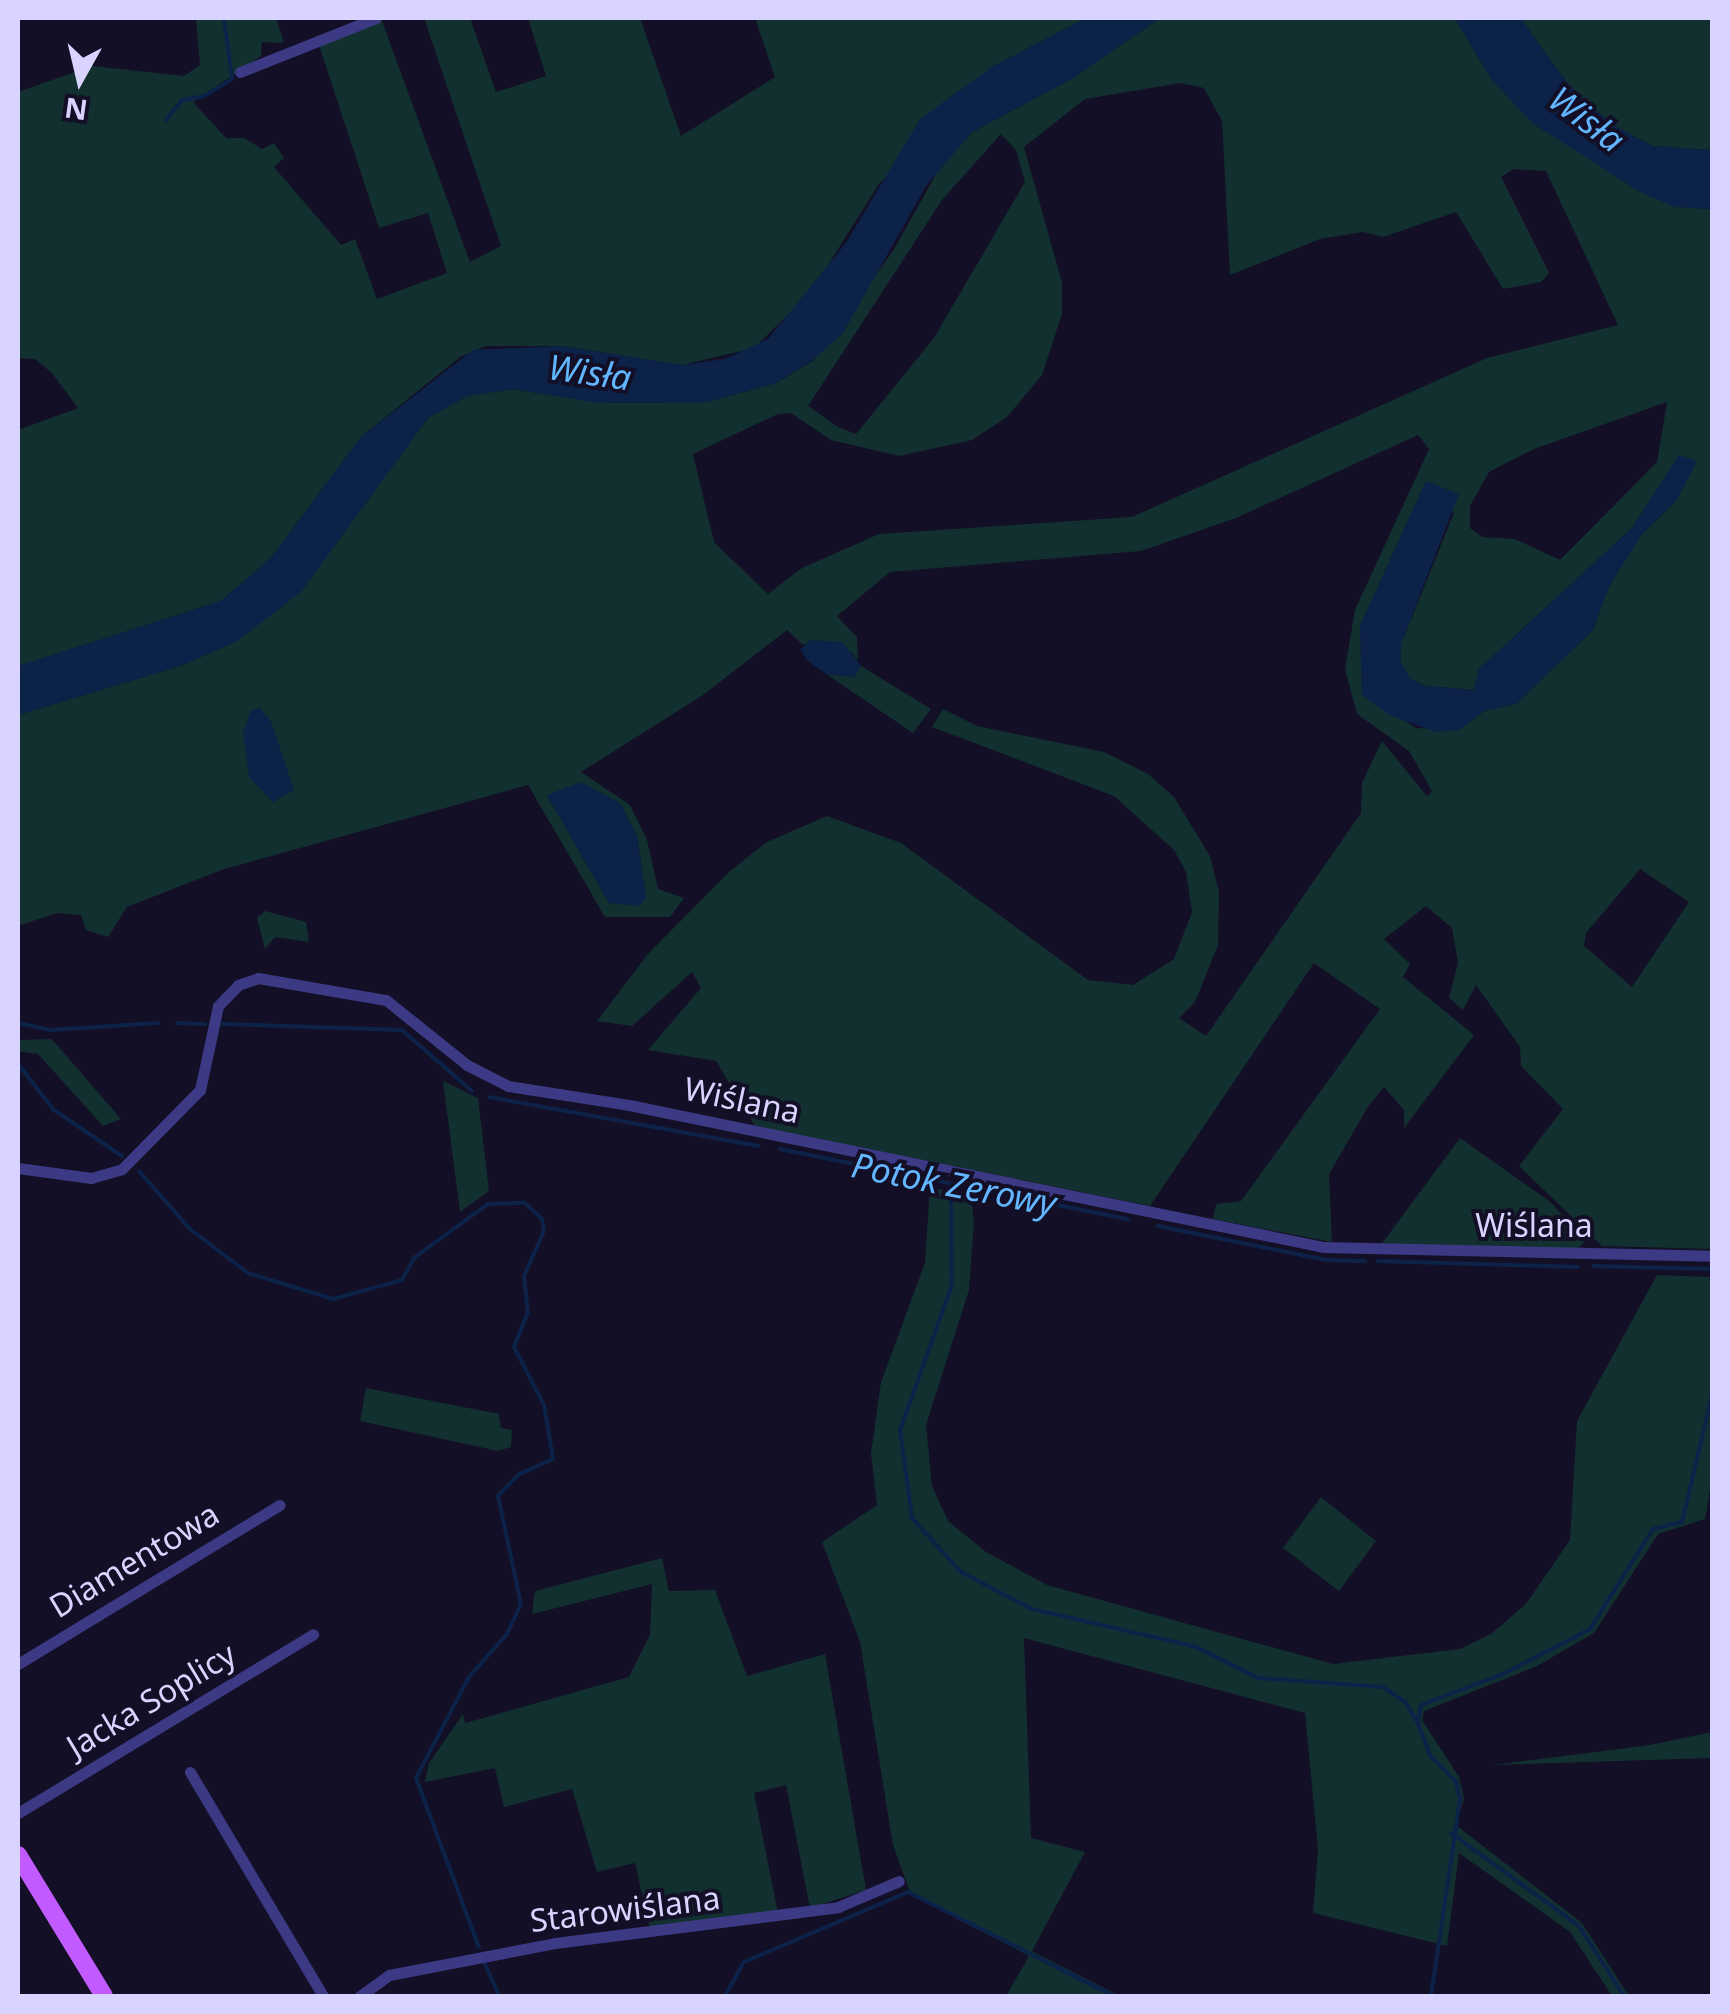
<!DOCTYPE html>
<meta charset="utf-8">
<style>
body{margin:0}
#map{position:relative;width:1730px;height:2014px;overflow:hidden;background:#130f26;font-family:"Noto Sans",sans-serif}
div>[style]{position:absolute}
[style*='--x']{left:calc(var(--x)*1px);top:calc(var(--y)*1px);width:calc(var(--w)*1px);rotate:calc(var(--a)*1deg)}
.green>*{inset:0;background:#12302f}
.water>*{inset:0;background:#0c2248}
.stream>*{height:4px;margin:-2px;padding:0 2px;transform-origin:2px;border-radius:2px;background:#0c2248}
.minor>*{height:11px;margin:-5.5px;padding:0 5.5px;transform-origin:5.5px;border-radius:5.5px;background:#3d3a85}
.primary>*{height:18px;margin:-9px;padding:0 9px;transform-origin:9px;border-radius:9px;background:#c25bff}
span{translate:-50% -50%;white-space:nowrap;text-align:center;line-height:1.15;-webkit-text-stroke:8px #130f26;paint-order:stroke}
.street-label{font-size:32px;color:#d9d4ff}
.water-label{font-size:35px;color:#62b6ff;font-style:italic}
.frame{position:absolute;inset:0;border:20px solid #d9d4ff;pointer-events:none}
.north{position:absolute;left:30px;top:30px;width:100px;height:100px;-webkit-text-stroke:8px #130f26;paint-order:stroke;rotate:188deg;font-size:28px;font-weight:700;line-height:40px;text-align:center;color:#d9d4ff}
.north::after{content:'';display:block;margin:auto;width:35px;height:45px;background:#d9d4ff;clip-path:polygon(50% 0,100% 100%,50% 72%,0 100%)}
</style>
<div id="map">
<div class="green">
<div style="clip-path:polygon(196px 18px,276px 18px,284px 43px,262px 42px,261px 56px,193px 102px,226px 138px,244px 138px,262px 149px,274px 143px,284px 158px,274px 167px,341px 245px,355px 239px,377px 299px,447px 273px,428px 213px,379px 228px,319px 45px,382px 21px,470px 262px,501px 246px,424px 18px,470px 18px,496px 92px,546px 76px,528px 18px,640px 18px,681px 136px,775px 77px,755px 18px,1086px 18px,992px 67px,879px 184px,811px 292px,754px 348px,682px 365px,561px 346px,486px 346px,460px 357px,361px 437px,271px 558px,221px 601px,18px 666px,18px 430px,78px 408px,52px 373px,35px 359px,18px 358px,18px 92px,92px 66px,184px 76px,200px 65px)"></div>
<div style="clip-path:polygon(evenodd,1160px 18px,1455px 18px,1491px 79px,1675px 207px,1712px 209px,1712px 1249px,1602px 1246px,1519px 1166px,1563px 1109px,1521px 1066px,1520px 1047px,1476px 985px,1463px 1010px,1449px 998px,1458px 963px,1452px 928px,1426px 906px,1384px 939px,1410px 964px,1403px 977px,1474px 1035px,1404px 1128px,1404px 1110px,1384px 1087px,1369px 1105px,1329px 1174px,1332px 1242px,1213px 1219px,1216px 1204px,1241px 1201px,1380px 1009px,1314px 963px,1150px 1206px,755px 1126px,716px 1061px,648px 1050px,701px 988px,692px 972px,632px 1026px,597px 1021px,648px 954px,729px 872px,767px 842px,827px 816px,901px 843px,1088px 980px,1133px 985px,1174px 959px,1192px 912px,1186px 872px,1174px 850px,1114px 796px,932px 727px,943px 709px,977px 726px,1104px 752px,1148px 774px,1174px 797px,1210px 856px,1219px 892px,1218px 945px,1195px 1002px,1179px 1018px,1206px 1036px,1361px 813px,1362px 783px,1382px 741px,1427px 796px,1432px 791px,1409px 751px,1357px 714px,1345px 669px,1355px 610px,1429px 449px,1418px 435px,1236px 518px,1141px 551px,890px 572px,837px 616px,857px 637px,858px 661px,852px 653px,802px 644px,787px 630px,703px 695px,581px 772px,630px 805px,647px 840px,658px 889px,684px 898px,670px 917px,605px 917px,528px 785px,224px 869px,127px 907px,108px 937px,86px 930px,81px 915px,57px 913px,18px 926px,18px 715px,183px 665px,237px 641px,314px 573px,428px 418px,467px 396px,513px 389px,599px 403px,708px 402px,776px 383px,814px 360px,893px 251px,944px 160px,972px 132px,1073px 78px,1160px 18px,1180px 83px,1204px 88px,1222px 121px,1230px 275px,1320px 239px,1363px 232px,1383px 237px,1456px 212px,1503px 289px,1541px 282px,1549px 273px,1501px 177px,1514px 169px,1546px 171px,1618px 325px,1487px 358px,1132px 517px,879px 534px,802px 568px,768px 594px,714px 542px,693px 454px,778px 414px,791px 413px,831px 440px,899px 456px,972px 440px,1007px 417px,1042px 375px,1062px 314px,1062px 283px,1024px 147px,1085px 99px,1180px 83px,1160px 18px,1001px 134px,1016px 150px,1025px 182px,934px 338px,856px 434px,838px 427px,808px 406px,942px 200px,1001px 134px,1160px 18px,1667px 402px,1657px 462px,1560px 560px,1515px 539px,1482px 537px,1470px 528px,1470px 506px,1489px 472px,1534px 449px,1667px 402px,1160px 18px,1679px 455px,1676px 501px,1642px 534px,1609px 586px,1593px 630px,1516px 704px,1484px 711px,1459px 730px,1416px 728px,1362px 694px,1360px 626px,1426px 481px,1454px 513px,1401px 644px,1401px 663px,1410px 678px,1425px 686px,1475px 690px,1479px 669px,1632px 528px,1679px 455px,1160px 18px,547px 795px,620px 803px,637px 836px,646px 898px,609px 903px,547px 795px,1160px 18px,1640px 869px,1689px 902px,1632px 987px,1584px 946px,1586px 933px,1640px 869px)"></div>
<div style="clip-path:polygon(1520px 18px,1712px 18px,1712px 150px,1652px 146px,1611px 124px,1568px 84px)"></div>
<div style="clip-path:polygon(861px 666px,931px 709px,913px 733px,826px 674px,854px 677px)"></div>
<div style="clip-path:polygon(265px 911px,306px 922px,309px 942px,275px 937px,265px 949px,257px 918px)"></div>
<div style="clip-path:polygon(51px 1039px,57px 1045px,121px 1119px,103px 1126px,38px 1054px,18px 1051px,18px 1040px)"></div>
<div style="clip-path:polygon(443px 1081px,478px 1098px,489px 1191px,460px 1212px)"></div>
<div style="clip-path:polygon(1460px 1138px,1552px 1203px,1584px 1242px,1578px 1249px,1380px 1246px)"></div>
<div style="clip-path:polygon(930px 1187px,971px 1196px,974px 1223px,969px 1290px,926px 1425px,932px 1486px,948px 1521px,986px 1552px,1047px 1585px,1333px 1664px,1460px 1649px,1491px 1634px,1526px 1604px,1570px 1540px,1577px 1421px,1657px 1275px,1712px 1277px,1712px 1479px,1705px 1519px,1658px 1534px,1594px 1633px,1537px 1666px,1424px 1711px,1422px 1720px,1459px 1777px,1464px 1799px,1456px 1825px,1582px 1923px,1629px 1996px,1612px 1996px,1570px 1932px,1459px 1853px,1447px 1946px,1313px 1913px,1318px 1849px,1305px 1713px,1024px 1638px,1031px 1838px,1085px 1852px,1032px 1951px,1120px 1996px,1006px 1996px,1029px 1956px,911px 1895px,893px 1845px,860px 1642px,822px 1542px,877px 1505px,871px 1454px,881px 1382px,925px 1263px)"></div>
<div style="clip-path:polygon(366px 1388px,499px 1414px,501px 1428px,512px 1430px,511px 1447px,498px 1451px,360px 1421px)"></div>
<div style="clip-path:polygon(1321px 1497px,1376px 1541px,1339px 1591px,1283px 1548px)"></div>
<div style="clip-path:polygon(662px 1558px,669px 1591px,715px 1590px,747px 1676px,825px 1654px,866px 1890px,810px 1908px,786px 1785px,754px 1793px,778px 1913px,650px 1929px,635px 1863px,597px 1872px,572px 1789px,504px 1807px,495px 1768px,425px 1782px,429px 1763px,463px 1714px,465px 1723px,629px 1677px,650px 1635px,652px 1584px,532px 1614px,535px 1591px)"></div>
<div style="clip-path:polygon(1712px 1732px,1712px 1758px,1493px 1765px,1650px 1745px)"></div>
</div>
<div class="water">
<div style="clip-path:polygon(1086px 18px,1160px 18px,1073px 78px,972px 132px,926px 186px,843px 333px,813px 360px,776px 383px,708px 402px,599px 403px,513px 389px,467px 396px,428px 418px,301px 592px,237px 641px,183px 665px,18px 715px,18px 666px,221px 601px,271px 558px,361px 437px,473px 350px,561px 346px,682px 365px,725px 359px,768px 339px,846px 243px,920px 119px,992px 67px)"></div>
<div style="clip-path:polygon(1455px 18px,1520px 18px,1568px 84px,1611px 124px,1652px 146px,1712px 150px,1712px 209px,1675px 207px,1640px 192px,1532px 123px,1491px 79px)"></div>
<div style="clip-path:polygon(1679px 455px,1697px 461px,1676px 501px,1642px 534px,1609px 586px,1593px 630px,1516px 704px,1484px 711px,1459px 730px,1436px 732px,1389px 715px,1362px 695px,1360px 626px,1426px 481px,1459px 494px,1401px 644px,1401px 663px,1410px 678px,1425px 686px,1474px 690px,1479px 669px,1632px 528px)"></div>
<div style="clip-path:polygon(810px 640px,842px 642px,861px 666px,854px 677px,826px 674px,808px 661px,800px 650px)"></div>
<div style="clip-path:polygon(260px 708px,271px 721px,294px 790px,273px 802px,249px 777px,243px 733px,251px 710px)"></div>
<div style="clip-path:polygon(581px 782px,620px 803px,637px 836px,646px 898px,639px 906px,609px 903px,547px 795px)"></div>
</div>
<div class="stream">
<div style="--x:166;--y:120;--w:26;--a:-51"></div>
<div style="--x:182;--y:100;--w:22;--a:-10"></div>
<div style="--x:204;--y:96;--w:33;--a:-31"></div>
<div style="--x:232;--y:79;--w:62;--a:-97.5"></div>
<div style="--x:18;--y:1023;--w:33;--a:12"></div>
<div style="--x:50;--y:1030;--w:108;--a:-3.7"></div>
<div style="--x:177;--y:1023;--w:28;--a:2"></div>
<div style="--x:223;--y:1024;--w:179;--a:1.9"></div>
<div style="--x:402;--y:1030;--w:93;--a:41.1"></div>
<div style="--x:18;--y:1064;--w:58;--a:52"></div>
<div style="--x:54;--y:1110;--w:82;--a:34.1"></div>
<div style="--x:489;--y:1097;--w:274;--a:10.3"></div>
<div style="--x:780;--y:1149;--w:355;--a:11.4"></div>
<div style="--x:139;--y:1171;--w:77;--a:48.7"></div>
<div style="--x:190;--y:1229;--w:73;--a:37.2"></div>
<div style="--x:248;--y:1273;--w:89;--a:17"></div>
<div style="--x:333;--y:1299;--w:72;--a:-15.4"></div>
<div style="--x:402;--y:1280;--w:26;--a:-61"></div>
<div style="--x:415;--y:1257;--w:90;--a:-36"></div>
<div style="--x:488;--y:1204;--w:37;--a:-2"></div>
<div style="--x:525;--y:1203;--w:23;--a:43"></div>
<div style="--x:542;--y:1219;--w:12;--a:81"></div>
<div style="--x:544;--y:1231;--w:49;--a:114"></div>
<div style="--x:524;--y:1276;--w:36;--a:84"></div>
<div style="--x:528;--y:1312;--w:38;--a:112"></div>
<div style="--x:514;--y:1347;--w:65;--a:62.7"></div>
<div style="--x:544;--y:1405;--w:55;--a:80.5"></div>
<div style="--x:553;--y:1459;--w:37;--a:156"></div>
<div style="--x:519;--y:1474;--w:30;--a:134"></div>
<div style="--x:498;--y:1496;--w:110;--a:78"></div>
<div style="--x:521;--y:1604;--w:33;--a:115"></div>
<div style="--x:507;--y:1634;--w:57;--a:131.5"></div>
<div style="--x:469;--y:1677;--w:114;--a:117.7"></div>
<div style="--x:416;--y:1778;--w:180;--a:69.6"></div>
<div style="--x:951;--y:1186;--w:99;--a:89.4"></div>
<div style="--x:952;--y:1285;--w:154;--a:109.7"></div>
<div style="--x:900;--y:1430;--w:89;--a:82.2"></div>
<div style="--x:912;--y:1518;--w:73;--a:47.8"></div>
<div style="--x:961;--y:1572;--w:80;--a:27.5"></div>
<div style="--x:1032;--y:1609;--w:168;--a:13"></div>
<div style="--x:1196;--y:1647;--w:69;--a:26.6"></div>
<div style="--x:1258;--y:1678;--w:125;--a:4.1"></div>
<div style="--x:1383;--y:1687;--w:27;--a:34"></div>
<div style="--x:1405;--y:1702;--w:25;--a:58"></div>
<div style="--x:1158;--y:1226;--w:172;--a:11.4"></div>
<div style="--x:1327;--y:1260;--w:38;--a:2"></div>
<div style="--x:1378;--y:1261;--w:200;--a:1.7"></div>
<div style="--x:1593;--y:1266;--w:119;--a:1.4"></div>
<div style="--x:1451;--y:1833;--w:158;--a:36"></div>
<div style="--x:1579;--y:1926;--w:83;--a:57.3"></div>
<div style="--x:485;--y:1964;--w:35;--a:66"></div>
<div style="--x:725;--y:1996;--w:39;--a:-61"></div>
<div style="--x:744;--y:1962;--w:178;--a:-23.1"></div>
<div style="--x:908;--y:1892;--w:231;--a:26.8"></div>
<div style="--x:1431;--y:1996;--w:199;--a:-81.6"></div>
<div style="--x:1460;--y:1799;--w:17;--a:-103"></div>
<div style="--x:1456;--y:1782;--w:37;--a:-134"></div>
<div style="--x:1430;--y:1755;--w:34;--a:-111"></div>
<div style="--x:1418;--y:1723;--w:18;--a:-81"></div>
<div style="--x:1421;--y:1705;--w:88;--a:-20.7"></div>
<div style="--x:1503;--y:1674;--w:98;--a:-27.3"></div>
<div style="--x:1590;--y:1629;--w:118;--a:-57.8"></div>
<div style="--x:1653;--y:1529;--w:30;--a:-14"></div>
<div style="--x:1682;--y:1522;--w:130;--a:-76.7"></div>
</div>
<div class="minor">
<div style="--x:240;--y:72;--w:146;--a:-21.7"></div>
<div style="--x:18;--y:1168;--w:74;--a:7.8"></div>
<div style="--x:91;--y:1178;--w:32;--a:-16"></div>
<div style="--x:122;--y:1169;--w:111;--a:-45.4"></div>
<div style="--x:200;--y:1090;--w:86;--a:-77.9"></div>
<div style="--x:218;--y:1006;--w:29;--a:-46"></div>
<div style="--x:238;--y:985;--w:21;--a:-19"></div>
<div style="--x:258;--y:978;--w:130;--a:9.8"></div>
<div style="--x:386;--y:1000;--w:104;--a:38.7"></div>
<div style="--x:467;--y:1065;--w:46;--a:27.1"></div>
<div style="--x:508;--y:1086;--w:122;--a:8.9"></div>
<div style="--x:629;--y:1105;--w:708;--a:11.56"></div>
<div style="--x:1323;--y:1247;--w:389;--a:1.3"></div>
<div style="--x:18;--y:1664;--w:306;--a:-31.3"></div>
<div style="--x:190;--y:1772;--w:261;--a:59.3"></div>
<div style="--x:18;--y:1813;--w:345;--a:-31.2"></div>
<div style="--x:360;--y:1996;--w:36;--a:-36"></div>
<div style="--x:389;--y:1975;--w:169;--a:-10.9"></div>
<div style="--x:555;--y:1943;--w:285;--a:-7.2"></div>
<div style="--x:838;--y:1907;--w:66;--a:-23.1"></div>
</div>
<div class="primary">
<div style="--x:18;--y:1855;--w:165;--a:58.6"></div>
</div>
<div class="street-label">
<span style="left:742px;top:1100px;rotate:12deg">Wiślana</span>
<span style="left:1534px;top:1225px">Wiślana</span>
<span style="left:134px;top:1560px;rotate:-31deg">Diamentowa</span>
<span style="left:151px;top:1700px;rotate:-31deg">Jacka Soplicy</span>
<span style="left:625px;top:1909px;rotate:-7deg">Starowiślana</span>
</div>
<div class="water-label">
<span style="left:1587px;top:119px;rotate:37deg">Wisła</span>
<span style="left:590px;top:372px;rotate:8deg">Wisła</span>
<span style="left:954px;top:1184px;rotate:11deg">Potok Zerowy</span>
</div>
<div class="frame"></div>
<div class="north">N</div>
</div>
